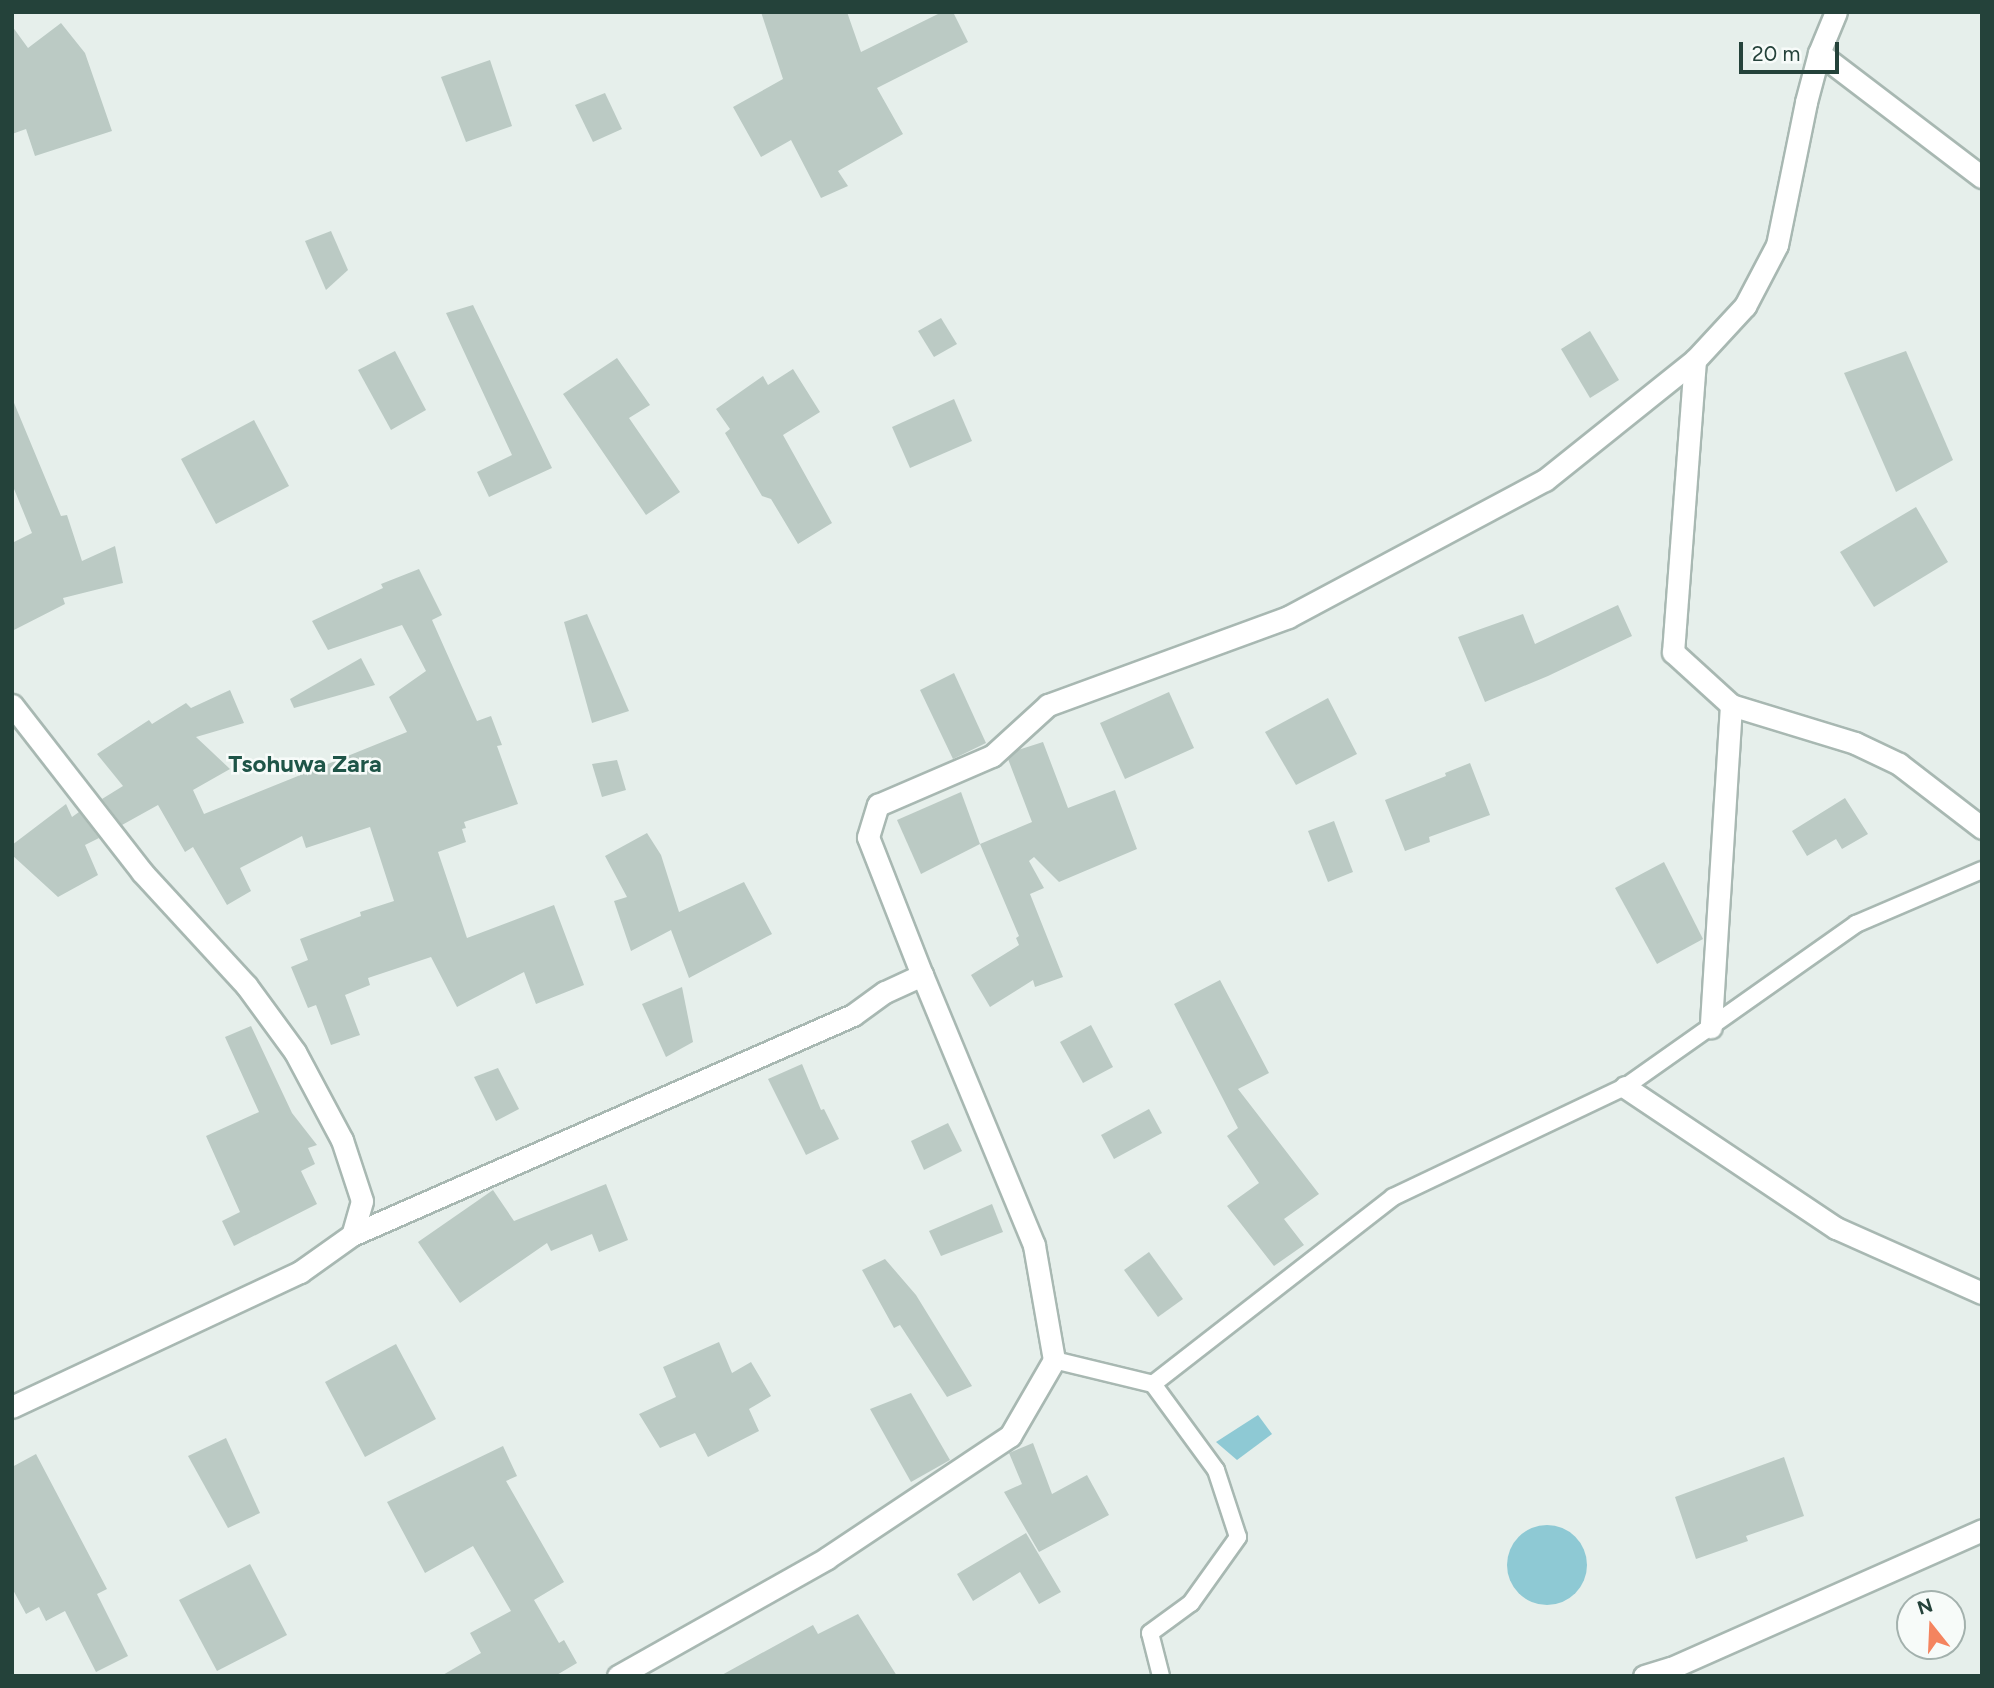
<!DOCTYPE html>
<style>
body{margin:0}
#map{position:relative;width:1994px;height:1688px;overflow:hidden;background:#e6efeb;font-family:Figtree,sans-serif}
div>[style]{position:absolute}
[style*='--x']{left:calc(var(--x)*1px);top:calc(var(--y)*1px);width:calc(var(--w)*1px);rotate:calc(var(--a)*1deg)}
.water>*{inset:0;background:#8ec9d4}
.round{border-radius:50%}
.building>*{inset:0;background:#bbcac4}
.roads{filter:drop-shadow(2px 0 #a8b8b2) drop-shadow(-2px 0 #a8b8b2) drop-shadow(0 2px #a8b8b2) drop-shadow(0 -2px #a8b8b2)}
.lane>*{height:16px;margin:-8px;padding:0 8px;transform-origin:8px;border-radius:8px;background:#fff}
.street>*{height:21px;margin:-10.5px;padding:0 10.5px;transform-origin:10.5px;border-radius:10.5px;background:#fff}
span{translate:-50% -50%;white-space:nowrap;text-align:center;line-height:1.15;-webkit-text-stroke:5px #f7fbf9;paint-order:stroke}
.quarter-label{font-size:24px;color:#1f5548;font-weight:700}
.frame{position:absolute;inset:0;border:14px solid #24423a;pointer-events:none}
.north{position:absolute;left:1896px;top:1590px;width:70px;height:70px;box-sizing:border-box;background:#f7fbf9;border:2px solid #a3b1ad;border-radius:50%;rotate:342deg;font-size:19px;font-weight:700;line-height:28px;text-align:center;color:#24423a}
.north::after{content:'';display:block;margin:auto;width:24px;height:32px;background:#f4845f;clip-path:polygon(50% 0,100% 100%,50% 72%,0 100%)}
.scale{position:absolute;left:1739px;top:42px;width:100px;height:32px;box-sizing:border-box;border:4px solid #24423a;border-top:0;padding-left:9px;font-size:21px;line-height:24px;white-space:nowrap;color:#24423a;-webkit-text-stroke:5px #f7fbf9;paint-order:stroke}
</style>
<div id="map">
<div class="water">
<div style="clip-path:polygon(1258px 1415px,1272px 1434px,1237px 1460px,1216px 1442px)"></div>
<div class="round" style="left:1507px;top:1525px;width:80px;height:80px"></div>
</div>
<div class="building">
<div style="clip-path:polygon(761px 12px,847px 12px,861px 52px,942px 12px,953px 12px,968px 42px,877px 88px,903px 134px,838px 171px,848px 186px,821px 198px,791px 140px,761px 157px,733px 107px,783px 79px)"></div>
<div style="clip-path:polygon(61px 23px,85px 53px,112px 131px,35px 156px,26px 129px,12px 134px,12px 26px,28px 48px)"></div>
<div style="clip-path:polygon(490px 60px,512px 126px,466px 142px,441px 77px)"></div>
<div style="clip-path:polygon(605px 93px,622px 129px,593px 142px,575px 105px)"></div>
<div style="clip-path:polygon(331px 231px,348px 270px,326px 290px,305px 241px)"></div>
<div style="clip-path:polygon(473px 305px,552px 468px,489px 497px,477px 472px,512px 455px,446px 313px)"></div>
<div style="clip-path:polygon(941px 318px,957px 344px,934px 357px,918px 331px)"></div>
<div style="clip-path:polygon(1590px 331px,1619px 380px,1590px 398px,1561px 349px)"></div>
<div style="clip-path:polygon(395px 351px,426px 410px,391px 430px,358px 370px)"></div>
<div style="clip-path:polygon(1906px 351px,1953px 460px,1896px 492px,1844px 373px)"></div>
<div style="clip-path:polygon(617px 358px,650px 405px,629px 418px,680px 492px,646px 515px,563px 394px)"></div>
<div style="clip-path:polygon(793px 369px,820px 412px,783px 435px,832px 523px,798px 544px,771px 499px,762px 496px,725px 433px,730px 429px,716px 409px,763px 376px,768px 385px)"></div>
<div style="clip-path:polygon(12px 398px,61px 516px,67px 515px,82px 561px,115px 546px,123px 583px,63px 598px,65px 604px,12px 631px,12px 543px,32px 533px,12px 484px)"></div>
<div style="clip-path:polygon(954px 399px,972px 441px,910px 468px,892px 427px)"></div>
<div style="clip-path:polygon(254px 420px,289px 486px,216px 524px,181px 459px)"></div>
<div style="clip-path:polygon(1916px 507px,1948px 562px,1874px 607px,1840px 552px)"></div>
<div style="clip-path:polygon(419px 569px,442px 615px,432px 620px,477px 721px,491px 716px,502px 745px,497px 746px,518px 804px,464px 822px,466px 828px,462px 829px,466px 842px,438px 852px,467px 938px,554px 905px,584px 985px,536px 1004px,524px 972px,457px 1007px,431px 957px,368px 978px,370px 985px,345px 995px,360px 1035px,331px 1045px,316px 1005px,308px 1008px,291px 967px,308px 960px,300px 939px,361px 916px,360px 912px,394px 901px,370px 827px,306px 848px,302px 836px,240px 868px,251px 891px,227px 905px,193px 847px,185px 852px,158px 805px,122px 825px,102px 799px,123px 786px,97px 754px,149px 720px,152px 724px,186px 703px,191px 708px,230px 690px,244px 723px,196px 737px,230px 769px,193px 790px,204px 814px,407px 732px,389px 697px,426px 671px,402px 625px,328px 650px,312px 621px,383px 588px,381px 584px)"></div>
<div style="clip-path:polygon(1618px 605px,1632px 636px,1548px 676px,1485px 702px,1458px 637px,1523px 614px,1535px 644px)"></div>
<div style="clip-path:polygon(587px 614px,629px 711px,592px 723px,564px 622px)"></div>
<div style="clip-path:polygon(361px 658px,375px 685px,294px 708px,290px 699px)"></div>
<div style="clip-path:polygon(954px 673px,986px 743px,953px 759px,920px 690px)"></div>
<div style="clip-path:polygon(1169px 692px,1194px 748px,1125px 779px,1100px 723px)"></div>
<div style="clip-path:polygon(1328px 698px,1357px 754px,1296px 785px,1265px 732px)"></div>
<div style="clip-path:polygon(1043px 742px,1068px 808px,1115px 790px,1137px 849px,1059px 882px,1034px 857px,1029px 861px,1044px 888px,1030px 894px,1063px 977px,1035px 987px,1033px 980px,990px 1007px,971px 975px,1019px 945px,1016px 938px,1019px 936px,980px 844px,1032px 822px,1008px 759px,1018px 750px)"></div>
<div style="clip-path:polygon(617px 760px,626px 790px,602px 797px,592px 764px)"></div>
<div style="clip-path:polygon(1470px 763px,1490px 815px,1429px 837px,1430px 842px,1405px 851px,1385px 800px,1446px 776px,1445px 773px)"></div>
<div style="clip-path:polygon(961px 792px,980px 844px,921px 874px,897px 820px)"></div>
<div style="clip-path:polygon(1845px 798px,1868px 834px,1842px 849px,1836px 839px,1807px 856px,1792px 831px)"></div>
<div style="clip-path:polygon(66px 804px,72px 817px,79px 812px,99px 838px,85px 845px,98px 875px,58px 897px,12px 855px,12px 845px)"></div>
<div style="clip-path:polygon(1334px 821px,1353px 872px,1328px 882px,1308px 831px)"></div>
<div style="clip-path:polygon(647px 833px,661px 855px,679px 912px,744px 882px,772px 934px,689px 978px,671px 930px,631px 951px,614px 901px,627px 897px,605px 856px)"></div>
<div style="clip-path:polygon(1664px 862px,1703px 939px,1657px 964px,1615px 888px)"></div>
<div style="clip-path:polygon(1220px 980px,1269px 1073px,1238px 1089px,1319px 1194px,1284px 1219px,1304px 1245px,1274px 1266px,1227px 1206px,1259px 1183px,1227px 1136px,1238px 1128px,1174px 1004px)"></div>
<div style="clip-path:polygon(682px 987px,693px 1042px,666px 1057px,642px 1004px)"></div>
<div style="clip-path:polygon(1091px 1025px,1113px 1067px,1083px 1083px,1060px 1042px)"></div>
<div style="clip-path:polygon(251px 1026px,292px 1113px,317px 1145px,308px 1148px,315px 1164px,301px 1171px,317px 1204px,234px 1246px,222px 1221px,240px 1212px,206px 1136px,259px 1112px,225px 1037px)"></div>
<div style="clip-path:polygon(802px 1064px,821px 1110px,824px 1109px,839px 1139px,806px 1155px,768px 1079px)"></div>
<div style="clip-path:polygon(498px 1068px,519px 1109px,496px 1121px,474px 1077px)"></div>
<div style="clip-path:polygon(1149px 1109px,1162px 1133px,1114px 1159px,1101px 1135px)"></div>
<div style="clip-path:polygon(948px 1123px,962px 1151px,924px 1170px,911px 1141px)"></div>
<div style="clip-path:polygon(606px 1184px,628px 1240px,599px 1252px,592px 1234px,551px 1251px,547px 1243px,460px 1303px,418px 1242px,493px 1190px,514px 1221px)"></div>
<div style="clip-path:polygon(992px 1204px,1003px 1232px,941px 1256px,929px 1231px)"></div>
<div style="clip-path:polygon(1149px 1252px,1183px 1299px,1158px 1317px,1124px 1270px)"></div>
<div style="clip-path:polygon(885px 1259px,916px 1295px,972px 1386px,947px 1397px,900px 1325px,894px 1328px,862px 1270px)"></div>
<div style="clip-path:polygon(719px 1342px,732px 1373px,751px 1362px,771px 1396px,749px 1409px,759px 1431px,708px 1457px,695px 1433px,660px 1448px,639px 1414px,676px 1397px,663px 1367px)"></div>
<div style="clip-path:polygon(396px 1344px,436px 1419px,365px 1457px,325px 1382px)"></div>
<div style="clip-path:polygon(911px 1393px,950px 1460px,911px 1482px,870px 1409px)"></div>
<div style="clip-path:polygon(226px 1438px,260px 1513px,228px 1528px,188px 1456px)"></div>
<div style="clip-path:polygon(1033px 1443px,1052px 1494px,1087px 1475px,1109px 1515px,1039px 1552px,1004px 1492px,1022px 1484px,1009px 1453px)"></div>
<div style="clip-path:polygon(503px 1446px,517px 1476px,506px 1481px,564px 1582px,534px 1600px,559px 1643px,564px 1640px,577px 1663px,555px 1676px,441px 1676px,481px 1653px,470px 1633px,511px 1611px,473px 1546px,425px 1573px,387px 1502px)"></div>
<div style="clip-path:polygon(36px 1454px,107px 1589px,97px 1594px,128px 1656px,96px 1672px,65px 1611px,46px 1621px,39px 1607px,26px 1614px,12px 1588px,12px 1467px)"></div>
<div style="clip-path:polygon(1784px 1457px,1804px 1516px,1746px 1536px,1748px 1541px,1696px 1559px,1675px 1497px)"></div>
<div style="clip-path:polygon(1026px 1533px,1061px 1592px,1039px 1604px,1020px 1572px,973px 1601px,957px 1574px)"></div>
<div style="clip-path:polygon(250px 1564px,287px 1635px,217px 1671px,179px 1600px)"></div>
<div style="clip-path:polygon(858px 1614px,897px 1676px,720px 1676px,813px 1625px,818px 1634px)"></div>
</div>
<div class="roads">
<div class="lane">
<div style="--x:1054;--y:1360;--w:102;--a:13.6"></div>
<div style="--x:1161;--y:1676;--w:44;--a:-104.3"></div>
<div style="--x:1150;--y:1633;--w:51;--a:-36.2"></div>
<div style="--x:1191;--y:1603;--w:81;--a:-54.5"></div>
<div style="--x:1238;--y:1537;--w:71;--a:-108.2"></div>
<div style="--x:1216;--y:1470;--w:107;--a:-126.2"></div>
<div style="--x:1153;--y:1384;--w:304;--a:-37.9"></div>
<div style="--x:1393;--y:1197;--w:257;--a:-25.4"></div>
<div style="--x:1625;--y:1087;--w:283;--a:-35.2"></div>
<div style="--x:1856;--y:924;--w:137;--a:-23.2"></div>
</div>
<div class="street">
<div style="--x:1819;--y:53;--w:205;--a:37.3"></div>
<div style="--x:1695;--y:360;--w:293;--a:94.3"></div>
<div style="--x:1673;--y:652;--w:79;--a:42.4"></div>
<div style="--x:1731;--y:705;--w:323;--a:93.6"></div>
<div style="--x:12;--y:705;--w:212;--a:52.1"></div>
<div style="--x:142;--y:872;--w:154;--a:47.4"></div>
<div style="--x:246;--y:985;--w:83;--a:53.8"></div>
<div style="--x:295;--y:1052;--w:100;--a:61.9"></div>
<div style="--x:342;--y:1140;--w:64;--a:71.8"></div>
<div style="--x:362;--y:1201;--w:35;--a:106"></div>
<div style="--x:352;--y:1235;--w:64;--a:144.6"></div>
<div style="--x:300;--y:1272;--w:318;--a:154.9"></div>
<div style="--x:1731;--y:705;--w:130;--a:17"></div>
<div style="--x:1855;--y:743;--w:49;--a:25.5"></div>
<div style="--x:1899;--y:764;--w:105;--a:37.6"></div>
<div style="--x:1625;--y:1087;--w:254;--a:33.8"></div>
<div style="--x:1836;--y:1228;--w:160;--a:24"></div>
<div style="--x:352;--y:1235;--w:547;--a:-23.71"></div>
<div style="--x:853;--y:1015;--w:39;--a:-36"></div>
<div style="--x:885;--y:992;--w:41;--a:-24.7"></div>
<div style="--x:922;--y:975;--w:148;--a:-111.4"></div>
<div style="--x:868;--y:837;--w:34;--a:-73"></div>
<div style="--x:878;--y:805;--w:124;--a:-23.3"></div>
<div style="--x:992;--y:756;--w:76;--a:-42.3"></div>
<div style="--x:1048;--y:705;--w:256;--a:-20.1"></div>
<div style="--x:1288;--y:617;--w:291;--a:-28.1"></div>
<div style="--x:1545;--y:480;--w:192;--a:-38.7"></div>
<div style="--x:1695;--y:360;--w:74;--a:-47.2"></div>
<div style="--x:1745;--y:306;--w:69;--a:-62.3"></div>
<div style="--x:1777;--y:245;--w:146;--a:-78.5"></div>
<div style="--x:1806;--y:102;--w:51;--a:-75.1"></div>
<div style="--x:1819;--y:53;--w:44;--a:-67.5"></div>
<div style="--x:618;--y:1676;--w:240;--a:-29.4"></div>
<div style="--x:827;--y:1558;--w:220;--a:-33.7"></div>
<div style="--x:1010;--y:1436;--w:88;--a:-59.9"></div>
<div style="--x:1054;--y:1360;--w:117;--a:-99.9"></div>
<div style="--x:1034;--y:1245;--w:292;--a:-112.5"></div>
<div style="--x:1644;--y:1676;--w:28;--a:-17"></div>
<div style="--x:1671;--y:1668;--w:340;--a:-23.9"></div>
</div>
</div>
<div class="quarter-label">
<span style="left:305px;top:764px">Tsohuwa Zara</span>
</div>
<div class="frame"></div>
<div class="north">N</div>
<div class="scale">20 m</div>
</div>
